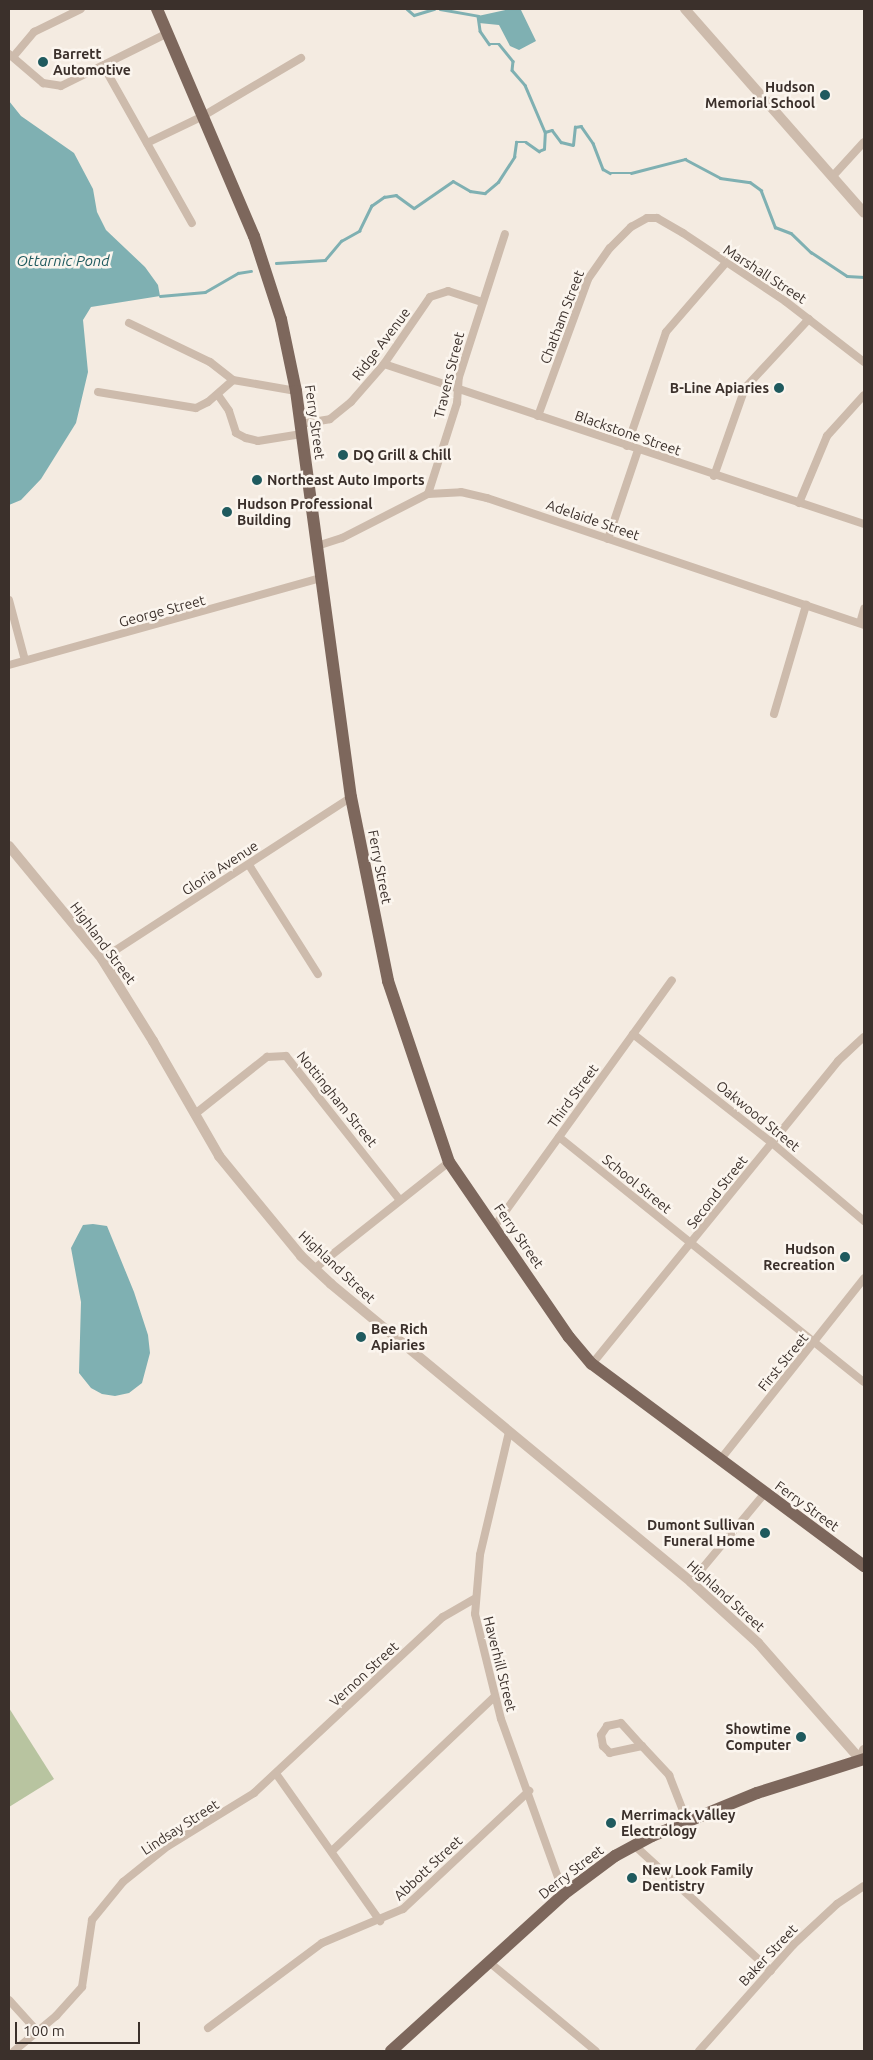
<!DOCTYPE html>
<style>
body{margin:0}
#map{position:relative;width:873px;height:2060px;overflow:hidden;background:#f4ebe1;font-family:Ubuntu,sans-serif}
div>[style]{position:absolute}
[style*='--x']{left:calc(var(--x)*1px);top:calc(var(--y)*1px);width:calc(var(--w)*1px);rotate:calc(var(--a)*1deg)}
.green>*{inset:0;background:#b8c4a0}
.water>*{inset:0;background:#7fb0b2}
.stream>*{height:2.5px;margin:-1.25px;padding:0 1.25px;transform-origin:1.25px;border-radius:1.25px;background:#7fb0b2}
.minor>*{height:8px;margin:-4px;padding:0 4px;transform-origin:4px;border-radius:4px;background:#cdbbac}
.tertiary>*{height:10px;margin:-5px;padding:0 5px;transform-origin:5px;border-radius:5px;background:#cdbbac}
.primary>*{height:12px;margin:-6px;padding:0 6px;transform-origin:6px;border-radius:6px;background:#7d675c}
.dots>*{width:14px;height:14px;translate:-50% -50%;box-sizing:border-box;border:2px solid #fbf5ee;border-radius:50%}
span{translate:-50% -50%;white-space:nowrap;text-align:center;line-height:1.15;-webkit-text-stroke:5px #fbf5ee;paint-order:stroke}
.poi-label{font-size:14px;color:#3b302b;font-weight:700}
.left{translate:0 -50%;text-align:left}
.right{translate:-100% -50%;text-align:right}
.street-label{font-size:14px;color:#3b302b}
.water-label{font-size:15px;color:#1f5a5e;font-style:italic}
.frame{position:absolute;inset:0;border:10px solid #3b302b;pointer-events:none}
.scale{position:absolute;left:15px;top:2022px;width:125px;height:22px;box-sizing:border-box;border:2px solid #3b302b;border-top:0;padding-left:6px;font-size:15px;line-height:18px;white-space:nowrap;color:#3b302b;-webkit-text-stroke:4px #fbf5ee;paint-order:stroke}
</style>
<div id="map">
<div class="green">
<div style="clip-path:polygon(9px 1708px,54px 1779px,9px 1807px)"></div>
</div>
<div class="water">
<div style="clip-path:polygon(510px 9px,521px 10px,536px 41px,519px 50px,510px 46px,499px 25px,479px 23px,478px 16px)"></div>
<div style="clip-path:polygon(9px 101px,21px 116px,74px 153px,93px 189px,97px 212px,106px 230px,145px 267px,158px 285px,160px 296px,91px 307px,83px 320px,88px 372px,76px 423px,41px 479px,21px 500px,9px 505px)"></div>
<div style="clip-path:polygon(93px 1224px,107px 1226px,134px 1292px,148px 1335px,150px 1353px,142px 1383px,129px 1393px,115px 1396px,102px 1394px,91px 1388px,79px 1373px,81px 1302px,71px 1248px,83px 1225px)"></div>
</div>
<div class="stream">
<div style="--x:407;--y:9;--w:9;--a:41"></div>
<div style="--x:414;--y:15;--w:21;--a:-17"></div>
<div style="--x:440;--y:9;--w:39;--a:10"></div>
<div style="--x:478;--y:16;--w:15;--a:82"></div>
<div style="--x:480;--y:31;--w:16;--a:55"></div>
<div style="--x:489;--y:44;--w:10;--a:0"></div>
<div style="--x:499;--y:44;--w:22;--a:51"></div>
<div style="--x:513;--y:61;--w:9;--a:96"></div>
<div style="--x:512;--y:70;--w:20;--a:49"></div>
<div style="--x:525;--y:85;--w:51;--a:66.9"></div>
<div style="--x:276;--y:263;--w:49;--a:-3.5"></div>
<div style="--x:325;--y:260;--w:25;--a:-50"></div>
<div style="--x:341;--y:241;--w:21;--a:-29"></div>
<div style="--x:359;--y:231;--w:28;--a:-64"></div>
<div style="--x:371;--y:206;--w:16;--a:-35"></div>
<div style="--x:384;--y:197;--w:12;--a:-9"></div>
<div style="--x:396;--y:195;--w:22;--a:36"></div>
<div style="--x:414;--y:208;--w:47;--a:-34.7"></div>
<div style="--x:453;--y:181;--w:20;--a:30"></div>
<div style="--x:470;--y:191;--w:15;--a:8"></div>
<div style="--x:485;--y:193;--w:17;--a:-40"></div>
<div style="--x:498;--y:182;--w:30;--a:-57"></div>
<div style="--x:514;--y:157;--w:15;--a:-82"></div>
<div style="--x:516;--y:142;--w:10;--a:0"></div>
<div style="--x:526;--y:142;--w:16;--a:35"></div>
<div style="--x:539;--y:151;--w:5;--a:-22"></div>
<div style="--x:544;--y:149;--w:17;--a:-87"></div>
<div style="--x:545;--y:132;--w:7;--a:-16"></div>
<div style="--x:552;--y:130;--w:15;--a:53"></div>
<div style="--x:561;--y:142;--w:12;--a:14"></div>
<div style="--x:573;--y:145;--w:18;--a:-84"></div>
<div style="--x:575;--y:127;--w:6;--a:-9"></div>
<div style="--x:581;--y:126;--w:21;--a:55"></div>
<div style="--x:593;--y:143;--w:28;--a:69"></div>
<div style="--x:603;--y:169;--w:8;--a:30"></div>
<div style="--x:610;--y:173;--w:21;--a:0"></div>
<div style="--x:631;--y:173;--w:56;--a:-14.5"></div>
<div style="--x:685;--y:159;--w:40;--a:28"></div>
<div style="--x:720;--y:178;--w:30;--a:8"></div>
<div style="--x:750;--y:182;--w:14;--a:36"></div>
<div style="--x:761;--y:190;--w:40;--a:69"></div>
<div style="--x:775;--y:227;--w:17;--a:21"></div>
<div style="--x:791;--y:233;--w:28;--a:44"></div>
<div style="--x:811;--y:252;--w:43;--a:33.7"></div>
<div style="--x:847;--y:276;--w:17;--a:3"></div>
<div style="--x:160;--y:296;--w:45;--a:-5.1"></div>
<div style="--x:205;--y:292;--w:38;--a:-30"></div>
<div style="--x:238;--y:273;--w:13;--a:-9"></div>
</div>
<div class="minor">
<div style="--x:9;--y:54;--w:45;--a:40.5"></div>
<div style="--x:43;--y:83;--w:18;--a:9"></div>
<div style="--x:61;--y:86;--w:119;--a:-26.4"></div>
<div style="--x:13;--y:57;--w:33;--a:-50"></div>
<div style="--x:34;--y:32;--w:52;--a:-26.1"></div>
<div style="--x:104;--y:67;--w:179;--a:60.6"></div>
<div style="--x:147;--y:143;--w:62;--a:-25.7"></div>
<div style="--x:203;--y:116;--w:114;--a:-30.6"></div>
<div style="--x:832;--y:177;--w:47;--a:-47.6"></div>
<div style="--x:129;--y:323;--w:90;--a:25.7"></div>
<div style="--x:210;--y:362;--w:29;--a:38"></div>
<div style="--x:233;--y:380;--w:64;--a:9.9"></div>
<div style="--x:384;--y:364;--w:506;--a:18.43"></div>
<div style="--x:98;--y:392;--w:99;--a:9.3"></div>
<div style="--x:196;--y:408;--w:13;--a:-27"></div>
<div style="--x:208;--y:402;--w:33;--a:-41"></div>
<div style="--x:218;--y:395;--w:19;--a:55"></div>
<div style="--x:229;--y:411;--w:23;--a:72"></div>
<div style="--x:236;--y:433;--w:11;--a:27"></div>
<div style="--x:246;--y:438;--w:12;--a:14"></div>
<div style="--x:258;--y:441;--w:44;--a:-9.2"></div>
<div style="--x:538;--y:416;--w:146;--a:-69.9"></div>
<div style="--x:588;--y:279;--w:38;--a:-55"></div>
<div style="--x:610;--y:248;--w:30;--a:-45"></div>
<div style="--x:631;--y:227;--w:18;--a:-29"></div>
<div style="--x:647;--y:218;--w:10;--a:0"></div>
<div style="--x:657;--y:218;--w:30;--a:30"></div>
<div style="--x:683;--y:233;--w:123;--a:33.7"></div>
<div style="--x:785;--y:301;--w:100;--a:37.7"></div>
<div style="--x:300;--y:424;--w:30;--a:-9"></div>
<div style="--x:330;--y:419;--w:27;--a:-39"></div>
<div style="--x:351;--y:402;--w:50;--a:-49"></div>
<div style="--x:384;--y:364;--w:81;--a:-55.5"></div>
<div style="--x:430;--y:297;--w:19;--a:-18"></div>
<div style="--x:448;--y:291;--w:36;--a:18"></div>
<div style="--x:627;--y:446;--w:120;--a:-71.1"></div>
<div style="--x:666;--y:332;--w:90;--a:-49.1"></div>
<div style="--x:714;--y:476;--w:93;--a:-70.6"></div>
<div style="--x:745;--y:388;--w:94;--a:-47.2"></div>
<div style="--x:428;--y:494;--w:96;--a:-72.3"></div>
<div style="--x:457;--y:403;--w:26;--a:-86"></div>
<div style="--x:459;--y:377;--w:150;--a:-72.2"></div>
<div style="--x:799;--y:503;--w:73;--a:-67.3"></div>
<div style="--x:827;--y:436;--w:55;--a:-47.9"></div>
<div style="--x:608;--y:539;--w:94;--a:-71.4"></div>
<div style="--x:317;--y:546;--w:26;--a:-18"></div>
<div style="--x:342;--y:538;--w:97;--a:-27.1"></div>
<div style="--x:428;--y:494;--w:33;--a:-3"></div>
<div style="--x:461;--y:492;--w:27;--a:13"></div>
<div style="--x:487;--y:498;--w:398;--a:18.6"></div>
<div style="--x:9;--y:600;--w:62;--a:75.1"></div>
<div style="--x:860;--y:623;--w:15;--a:-74"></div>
<div style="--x:9;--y:665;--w:324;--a:-15.6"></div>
<div style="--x:774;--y:714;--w:114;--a:-73.6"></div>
<div style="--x:249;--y:865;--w:129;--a:57.7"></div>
<div style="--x:102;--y:959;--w:297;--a:-33"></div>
<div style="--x:633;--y:1034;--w:177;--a:38.1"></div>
<div style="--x:772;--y:1143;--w:121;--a:40.3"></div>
<div style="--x:195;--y:1114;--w:92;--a:-38.4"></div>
<div style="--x:267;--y:1057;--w:19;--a:-3"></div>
<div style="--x:286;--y:1056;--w:182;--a:51.7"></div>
<div style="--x:559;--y:1137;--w:391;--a:38.8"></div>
<div style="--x:494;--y:1227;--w:304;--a:-54.2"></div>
<div style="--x:314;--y:1269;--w:172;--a:-38.4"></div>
<div style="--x:592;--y:1364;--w:390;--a:-50.9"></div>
<div style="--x:838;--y:1061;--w:35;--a:-43"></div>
<div style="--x:509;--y:1432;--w:126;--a:103.3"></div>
<div style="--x:480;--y:1555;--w:59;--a:94.8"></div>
<div style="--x:475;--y:1614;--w:108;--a:76.1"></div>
<div style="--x:501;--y:1719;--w:186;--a:70.2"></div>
<div style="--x:720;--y:1460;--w:232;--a:-51.6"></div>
<div style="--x:691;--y:1582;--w:116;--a:-50.3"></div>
<div style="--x:621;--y:1723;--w:31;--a:48"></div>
<div style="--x:642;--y:1746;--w:33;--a:168"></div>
<div style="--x:610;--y:1753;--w:10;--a:-135"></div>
<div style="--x:603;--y:1746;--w:11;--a:-100"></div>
<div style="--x:601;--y:1735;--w:11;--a:-56"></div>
<div style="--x:607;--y:1726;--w:14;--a:-12"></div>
<div style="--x:642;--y:1746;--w:40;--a:47"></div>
<div style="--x:669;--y:1775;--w:49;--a:68.6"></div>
<div style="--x:277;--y:1775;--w:179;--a:54.8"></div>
<div style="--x:634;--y:1845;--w:186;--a:42.6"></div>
<div style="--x:333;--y:1850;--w:222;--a:-43.5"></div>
<div style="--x:489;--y:1962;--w:139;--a:39.8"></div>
<div style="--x:9;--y:2000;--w:42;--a:47.9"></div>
<div style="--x:208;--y:2028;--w:142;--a:-36.7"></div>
<div style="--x:322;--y:1943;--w:88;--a:-22.8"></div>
<div style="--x:403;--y:1909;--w:173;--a:-43.1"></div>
<div style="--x:14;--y:2051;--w:55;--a:-39.8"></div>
<div style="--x:56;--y:2016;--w:39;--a:-48"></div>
<div style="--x:82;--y:1987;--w:68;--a:-81.5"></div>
<div style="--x:92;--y:1920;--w:49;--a:-50.8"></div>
<div style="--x:123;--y:1882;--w:58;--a:-38.7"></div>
<div style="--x:168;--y:1846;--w:101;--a:-31.6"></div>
<div style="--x:254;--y:1793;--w:258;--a:-43"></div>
<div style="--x:443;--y:1617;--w:36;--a:-30"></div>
<div style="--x:699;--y:2051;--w:142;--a:-48.4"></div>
<div style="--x:793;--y:1945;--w:60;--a:-43"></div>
<div style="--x:837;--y:1904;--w:32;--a:-34"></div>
</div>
<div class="tertiary">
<div style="--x:685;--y:9;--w:271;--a:48.7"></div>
<div style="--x:9;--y:846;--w:146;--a:50.5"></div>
<div style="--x:102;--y:959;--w:97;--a:58.1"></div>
<div style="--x:153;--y:1041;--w:133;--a:60.1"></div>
<div style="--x:219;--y:1156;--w:129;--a:50.6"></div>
<div style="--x:301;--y:1256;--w:41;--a:43"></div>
<div style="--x:331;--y:1284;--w:467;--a:39.6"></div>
<div style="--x:691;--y:1582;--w:91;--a:42.3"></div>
<div style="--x:758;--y:1643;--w:154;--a:48.7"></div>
<div style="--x:860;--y:1759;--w:10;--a:-66"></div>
</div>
<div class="primary">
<div style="--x:157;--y:9;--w:247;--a:66.9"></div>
<div style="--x:254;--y:236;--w:87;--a:72"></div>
<div style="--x:281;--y:319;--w:74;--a:78.2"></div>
<div style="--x:296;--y:391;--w:410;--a:82.3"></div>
<div style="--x:351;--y:797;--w:188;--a:78.6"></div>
<div style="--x:388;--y:981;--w:191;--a:71.4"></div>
<div style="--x:449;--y:1162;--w:212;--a:55.6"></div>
<div style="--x:569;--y:1337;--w:35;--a:50"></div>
<div style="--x:592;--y:1364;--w:339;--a:36.6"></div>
<div style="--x:391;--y:2051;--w:234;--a:-42.2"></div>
<div style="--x:564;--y:1894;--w:64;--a:-36.7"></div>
<div style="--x:615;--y:1856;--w:42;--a:-28.4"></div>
<div style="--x:652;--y:1836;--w:113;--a:-22.3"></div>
<div style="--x:757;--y:1793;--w:112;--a:-17.6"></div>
</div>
<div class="dots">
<div style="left:43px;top:62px;background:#1f5a5e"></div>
<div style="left:825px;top:95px;background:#1f5a5e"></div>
<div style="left:779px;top:388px;background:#1f5a5e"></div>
<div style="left:343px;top:455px;background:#1f5a5e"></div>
<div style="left:257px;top:480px;background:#1f5a5e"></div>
<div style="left:227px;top:512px;background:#1f5a5e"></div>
<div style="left:845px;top:1257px;background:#1f5a5e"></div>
<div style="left:361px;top:1337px;background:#1f5a5e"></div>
<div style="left:765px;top:1533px;background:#1f5a5e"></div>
<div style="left:801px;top:1737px;background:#1f5a5e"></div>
<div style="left:611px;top:1823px;background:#1f5a5e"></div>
<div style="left:632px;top:1878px;background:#1f5a5e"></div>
</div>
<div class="poi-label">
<span class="left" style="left:53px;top:62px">Barrett<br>Automotive</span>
<span class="right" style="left:815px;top:95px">Hudson<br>Memorial School</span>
<span class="right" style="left:769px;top:388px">B-Line Apiaries</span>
<span class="left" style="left:353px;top:455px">DQ Grill &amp; Chill</span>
<span class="left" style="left:267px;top:480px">Northeast Auto Imports</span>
<span class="left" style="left:237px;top:512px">Hudson Professional<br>Building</span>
<span class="right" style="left:835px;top:1257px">Hudson<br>Recreation</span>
<span class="left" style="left:371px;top:1337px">Bee Rich<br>Apiaries</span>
<span class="right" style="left:755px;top:1533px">Dumont Sullivan<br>Funeral Home</span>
<span class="right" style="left:791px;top:1737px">Showtime<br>Computer</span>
<span class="left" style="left:621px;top:1823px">Merrimack Valley<br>Electrology</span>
<span class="left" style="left:642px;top:1878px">New Look Family<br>Dentistry</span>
</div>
<div class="street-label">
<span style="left:765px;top:274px;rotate:33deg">Marshall Street</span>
<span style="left:562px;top:317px;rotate:-69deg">Chatham Street</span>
<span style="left:381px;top:344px;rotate:-53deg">Ridge Avenue</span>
<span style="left:449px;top:375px;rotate:-76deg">Travers Street</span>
<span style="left:315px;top:422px;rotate:82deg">Ferry Street</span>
<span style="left:628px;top:433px;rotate:19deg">Blackstone Street</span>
<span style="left:593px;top:520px;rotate:19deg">Adelaide Street</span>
<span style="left:162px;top:611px;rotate:-15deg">George Street</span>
<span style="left:380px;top:867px;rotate:79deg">Ferry Street</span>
<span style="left:220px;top:868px;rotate:-33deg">Gloria Avenue</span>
<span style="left:103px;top:943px;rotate:53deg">Highland Street</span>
<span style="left:573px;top:1096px;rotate:-54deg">Third Street</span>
<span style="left:337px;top:1099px;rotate:51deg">Nottingham Street</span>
<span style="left:758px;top:1116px;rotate:39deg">Oakwood Street</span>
<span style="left:637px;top:1184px;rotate:39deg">School Street</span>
<span style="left:717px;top:1192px;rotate:-52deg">Second Street</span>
<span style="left:519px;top:1236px;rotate:55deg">Ferry Street</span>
<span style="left:337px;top:1267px;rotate:43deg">Highland Street</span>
<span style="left:783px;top:1362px;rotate:-51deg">First Street</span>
<span style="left:807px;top:1506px;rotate:36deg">Ferry Street</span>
<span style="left:726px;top:1596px;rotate:42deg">Highland Street</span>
<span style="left:500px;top:1664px;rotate:76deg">Haverhill Street</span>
<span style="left:364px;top:1674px;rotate:-43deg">Vernon Street</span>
<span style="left:180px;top:1827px;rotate:-33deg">Lindsay Street</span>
<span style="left:428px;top:1868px;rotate:-43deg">Abbott Street</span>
<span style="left:571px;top:1872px;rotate:-38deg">Derry Street</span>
<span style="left:768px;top:1955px;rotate:-47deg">Baker Street</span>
</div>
<div class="water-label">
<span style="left:63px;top:261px">Ottarnic Pond</span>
</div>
<div class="frame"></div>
<div class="scale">100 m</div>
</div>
